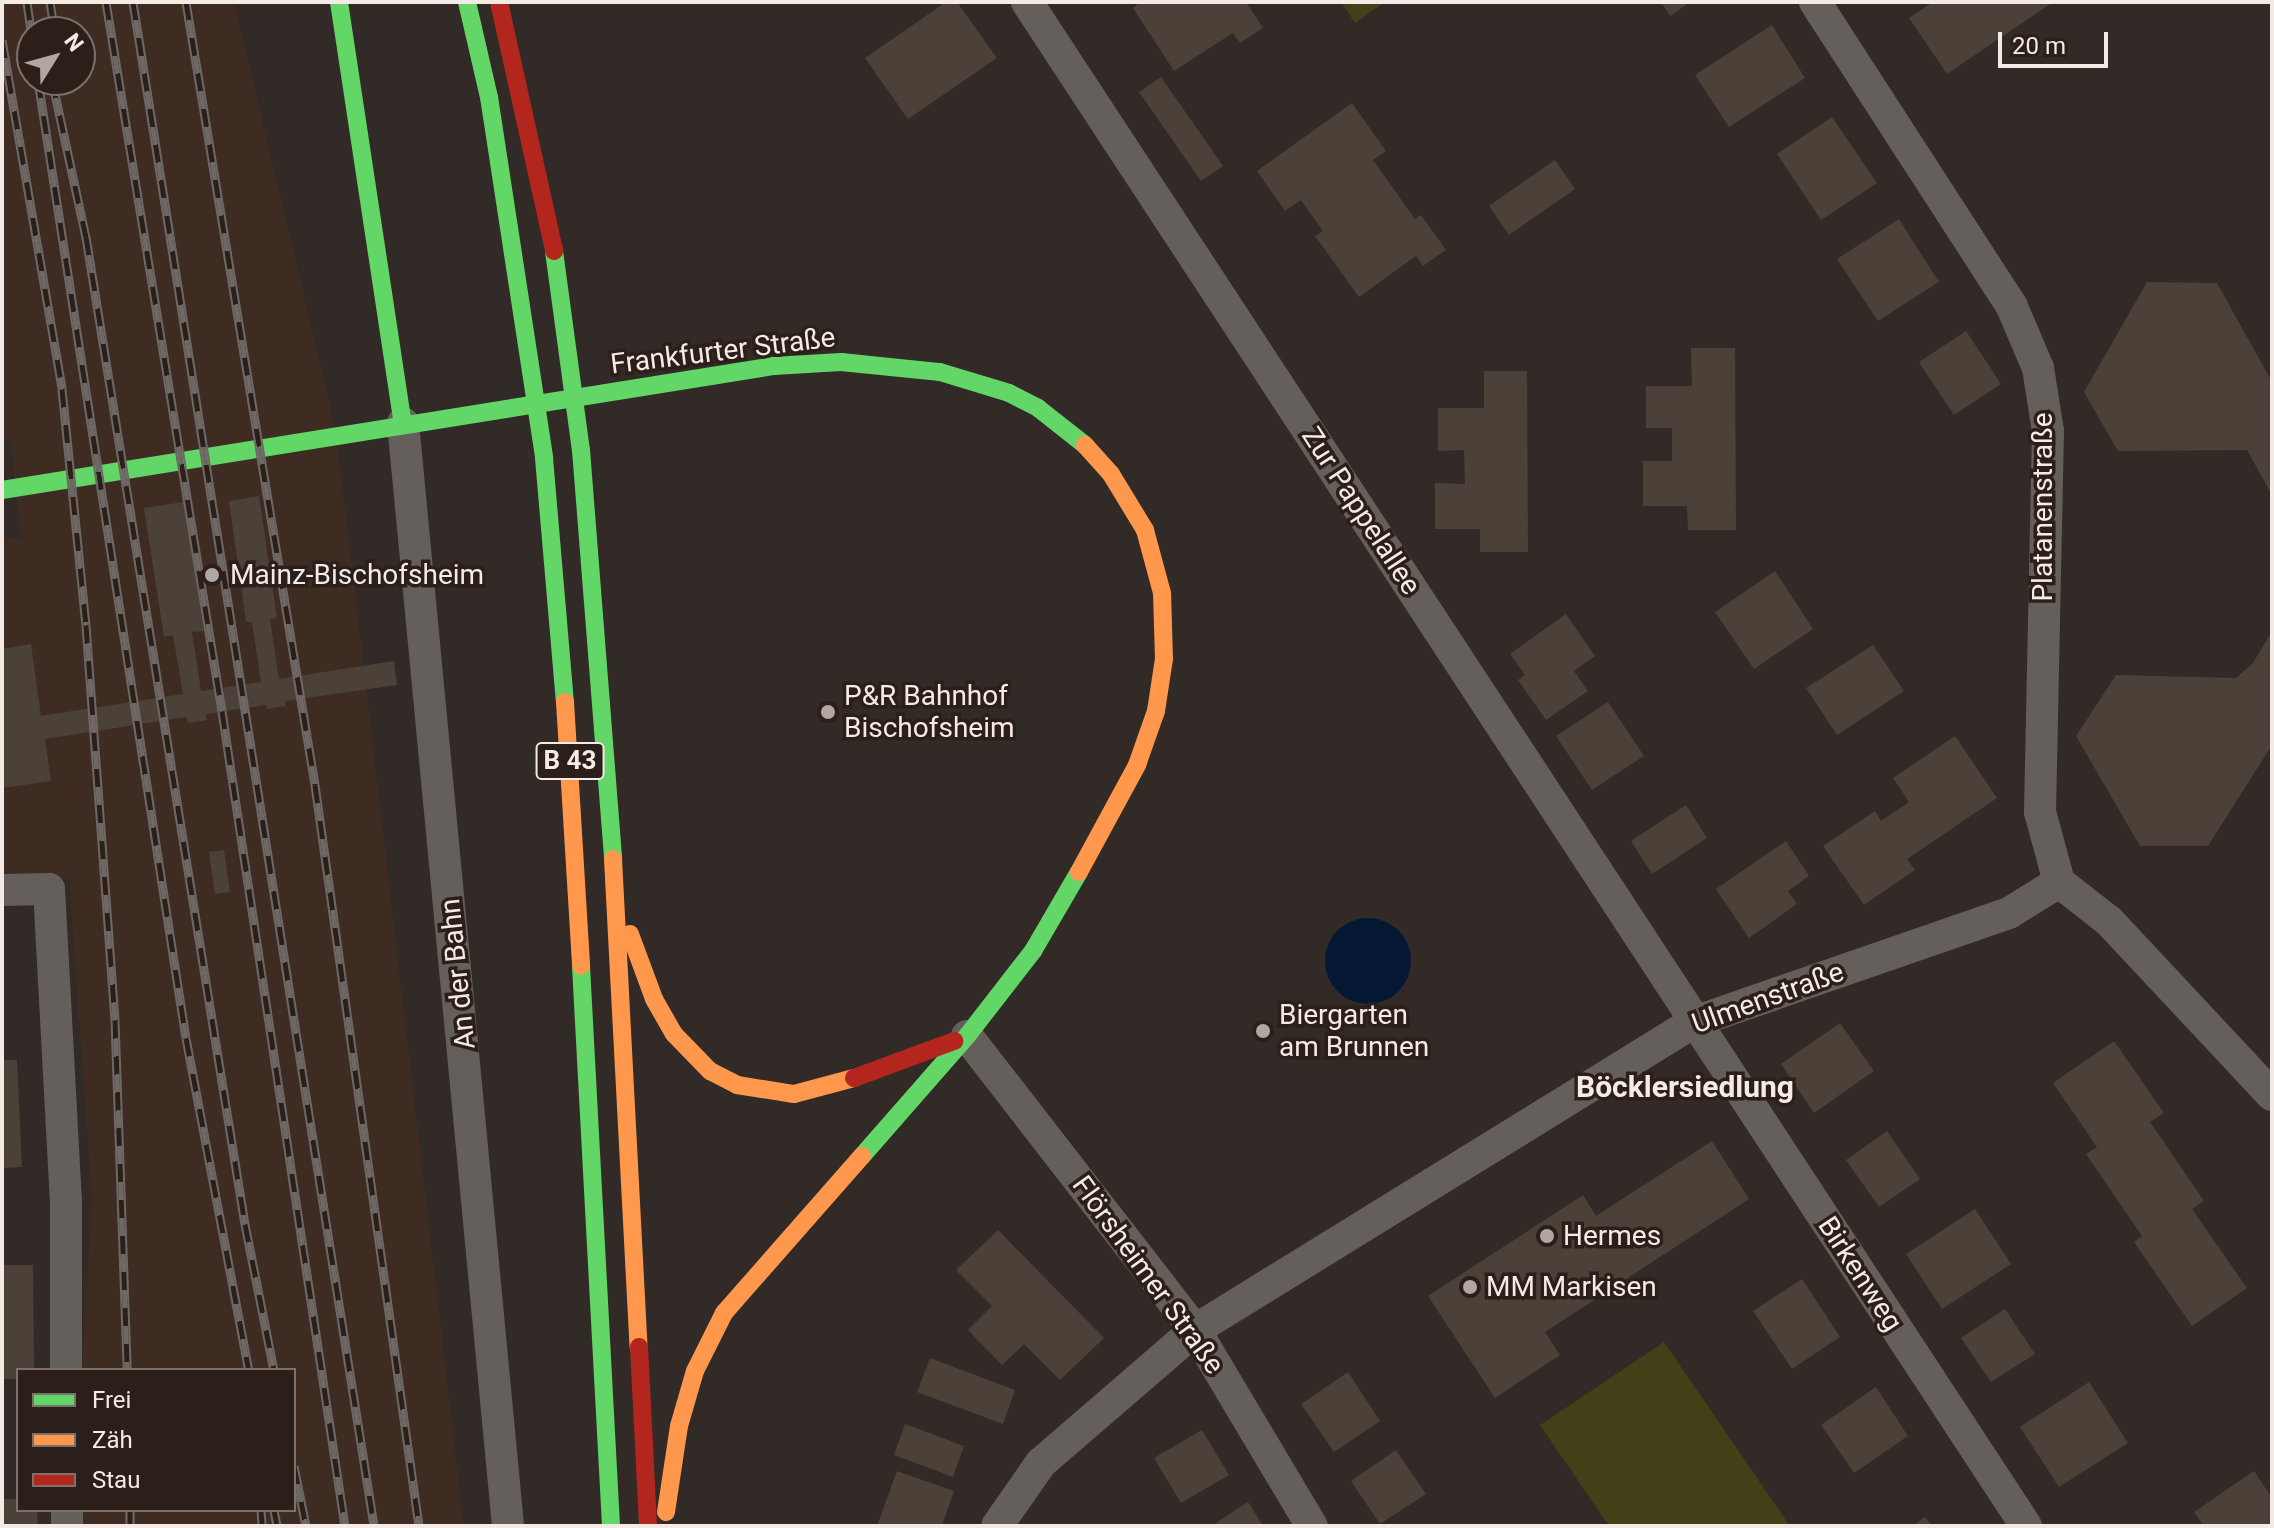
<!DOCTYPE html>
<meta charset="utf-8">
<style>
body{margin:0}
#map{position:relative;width:2274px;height:1528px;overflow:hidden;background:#322a26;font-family:Roboto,sans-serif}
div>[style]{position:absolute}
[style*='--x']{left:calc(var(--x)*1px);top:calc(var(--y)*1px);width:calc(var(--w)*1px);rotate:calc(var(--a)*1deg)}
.built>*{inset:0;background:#3e2c23}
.green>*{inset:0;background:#414016}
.water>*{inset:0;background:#041834}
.round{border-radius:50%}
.building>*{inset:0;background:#4b4138}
.street>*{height:32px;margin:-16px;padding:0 16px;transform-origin:16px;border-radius:16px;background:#655f5c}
.fast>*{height:18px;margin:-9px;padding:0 9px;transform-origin:9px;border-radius:9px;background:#63d668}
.slow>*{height:18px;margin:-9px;padding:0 9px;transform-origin:9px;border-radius:9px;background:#ff974d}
.jam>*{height:18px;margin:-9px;padding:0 9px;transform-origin:9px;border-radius:9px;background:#b3261e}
.rail>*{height:9px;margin-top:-4.5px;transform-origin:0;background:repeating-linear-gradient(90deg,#2c1f19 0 18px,#6e6865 0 36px);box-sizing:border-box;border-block:2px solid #6e6865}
.dots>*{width:22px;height:22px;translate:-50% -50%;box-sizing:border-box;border:4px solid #2c1f19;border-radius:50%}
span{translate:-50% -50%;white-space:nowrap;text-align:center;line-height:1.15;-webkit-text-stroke:7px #2c1f19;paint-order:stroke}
.shield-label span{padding:2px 6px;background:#2c1f19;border:2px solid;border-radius:6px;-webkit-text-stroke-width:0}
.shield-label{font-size:26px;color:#f4ebe7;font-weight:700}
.street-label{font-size:28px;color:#f4ebe7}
.poi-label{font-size:28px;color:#f4ebe7}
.left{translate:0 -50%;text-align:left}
.neighbourhood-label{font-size:30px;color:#f4ebe7;font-weight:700}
.frame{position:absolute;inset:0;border:4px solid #f4ebe7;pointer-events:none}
.legend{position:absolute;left:16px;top:1368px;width:280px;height:144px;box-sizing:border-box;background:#2c1f19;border:2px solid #7c716b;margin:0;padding:10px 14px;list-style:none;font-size:24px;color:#f4ebe7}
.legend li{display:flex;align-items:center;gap:16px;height:40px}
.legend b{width:40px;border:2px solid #7c716b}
.north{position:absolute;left:16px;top:16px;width:80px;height:80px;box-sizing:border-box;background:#2c1f19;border:2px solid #7c716b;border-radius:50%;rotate:53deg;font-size:22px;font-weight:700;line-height:32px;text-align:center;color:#f4ebe7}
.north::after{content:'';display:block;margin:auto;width:28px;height:36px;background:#b0a7a3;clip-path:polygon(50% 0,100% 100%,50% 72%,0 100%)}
.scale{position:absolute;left:1998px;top:32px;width:110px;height:36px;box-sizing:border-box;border:4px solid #f4ebe7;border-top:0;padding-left:10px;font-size:24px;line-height:28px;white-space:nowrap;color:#f4ebe7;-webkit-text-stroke:6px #2c1f19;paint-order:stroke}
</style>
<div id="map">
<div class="built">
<div style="clip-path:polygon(evenodd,2px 2px,234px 2px,329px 400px,342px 481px,464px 1526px,74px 1526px,75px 1510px,294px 1510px,294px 1370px,82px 1370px,92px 1199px,69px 879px,2px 879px,2px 538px,21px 538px,11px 440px,2px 440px,2px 2px,32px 32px,80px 32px,80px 80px,32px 80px,32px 32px)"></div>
</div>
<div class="green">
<div style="clip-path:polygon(1341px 2px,1385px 2px,1355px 23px)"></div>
<div style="clip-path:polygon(1664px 1342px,1790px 1526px,1609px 1526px,1540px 1425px)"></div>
</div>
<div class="water">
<div class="round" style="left:1325px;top:918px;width:86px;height:86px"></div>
</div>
<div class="building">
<div style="clip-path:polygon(946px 2px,957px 2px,997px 58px,908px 119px,865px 58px)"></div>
<div style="clip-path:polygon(1140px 2px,1246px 2px,1263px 28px,1240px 43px,1233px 33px,1174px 71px,1133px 8px)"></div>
<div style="clip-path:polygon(1661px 2px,1690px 2px,1670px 16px)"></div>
<div style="clip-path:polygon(1933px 2px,2053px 2px,1947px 74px,1909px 18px)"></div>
<div style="clip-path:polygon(1772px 25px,1805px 78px,1729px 127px,1695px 75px)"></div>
<div style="clip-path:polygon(1161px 77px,1223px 166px,1201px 181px,1139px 92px)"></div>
<div style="clip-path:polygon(1352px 103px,1386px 151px,1373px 160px,1415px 219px,1421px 215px,1446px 250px,1423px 266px,1416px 256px,1359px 297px,1315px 236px,1323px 231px,1301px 200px,1285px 211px,1257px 171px)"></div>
<div style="clip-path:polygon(1832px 117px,1877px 183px,1821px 220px,1777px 154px)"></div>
<div style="clip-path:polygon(1555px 160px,1575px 189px,1509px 235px,1489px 206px)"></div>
<div style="clip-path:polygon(1899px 219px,1939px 282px,1878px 321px,1837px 259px)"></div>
<div style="clip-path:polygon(2147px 282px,2217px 283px,2272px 382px,2272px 495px,2247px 450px,2118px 451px,2084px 392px)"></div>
<div style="clip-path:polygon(1966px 331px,2001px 384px,1954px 415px,1919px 362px)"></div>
<div style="clip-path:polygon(1691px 348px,1735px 348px,1736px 530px,1688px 530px,1687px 506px,1643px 506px,1643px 461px,1672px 461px,1672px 428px,1646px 428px,1646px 386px,1692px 386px)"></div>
<div style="clip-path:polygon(1484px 371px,1527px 371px,1528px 552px,1480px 552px,1480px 529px,1435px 529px,1435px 483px,1465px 484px,1464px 450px,1438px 451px,1438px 408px,1484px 408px)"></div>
<div style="clip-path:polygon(259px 496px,277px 618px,270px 619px,279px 679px,394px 661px,397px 685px,285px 701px,286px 706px,267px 709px,266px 705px,206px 714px,207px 720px,188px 723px,186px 717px,45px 739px,51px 781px,2px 788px,2px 649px,31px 644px,41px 716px,183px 694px,173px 635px,164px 637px,144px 508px,184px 502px,204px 631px,192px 632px,201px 691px,261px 682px,252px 622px,246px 622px,229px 501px)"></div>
<div style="clip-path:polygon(1775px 571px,1813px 629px,1754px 669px,1715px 612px)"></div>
<div style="clip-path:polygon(1566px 614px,1595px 656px,1574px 671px,1588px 691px,1546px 720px,1518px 680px,1525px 675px,1510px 654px)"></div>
<div style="clip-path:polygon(2272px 631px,2272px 745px,2208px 846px,2140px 846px,2076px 736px,2116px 675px,2236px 678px,2253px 663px)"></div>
<div style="clip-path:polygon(1873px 645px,1904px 691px,1837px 735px,1806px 688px)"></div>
<div style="clip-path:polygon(1608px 702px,1644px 756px,1592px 790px,1556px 736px)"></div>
<div style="clip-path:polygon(1955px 736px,1997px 798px,1907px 859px,1915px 870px,1864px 905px,1823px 846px,1875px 811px,1881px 821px,1909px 802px,1893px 778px)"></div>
<div style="clip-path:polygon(1686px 805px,1707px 838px,1652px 874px,1631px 841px)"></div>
<div style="clip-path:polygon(1786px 841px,1809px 876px,1788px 891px,1797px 904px,1749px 938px,1716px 889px)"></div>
<div style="clip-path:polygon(224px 850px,230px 892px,215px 894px,209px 852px)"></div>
<div style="clip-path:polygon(1840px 1023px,1874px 1071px,1814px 1113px,1781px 1064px)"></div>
<div style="clip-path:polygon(2114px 1041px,2164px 1113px,2150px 1122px,2204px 1201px,2192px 1209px,2247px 1288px,2192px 1326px,2134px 1242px,2142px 1236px,2086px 1154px,2097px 1147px,2053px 1083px)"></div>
<div style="clip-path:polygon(2px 1060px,17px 1060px,22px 1167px,2px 1168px)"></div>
<div style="clip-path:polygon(1887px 1131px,1920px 1179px,1879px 1207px,1846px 1160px)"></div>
<div style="clip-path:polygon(1712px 1141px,1749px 1199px,1545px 1332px,1560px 1355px,1495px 1398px,1428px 1296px,1583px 1195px,1596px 1216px)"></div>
<div style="clip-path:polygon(1975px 1209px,2011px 1264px,1942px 1309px,1906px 1254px)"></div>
<div style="clip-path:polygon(998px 1230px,1104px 1338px,1060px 1380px,1024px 1344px,1002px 1365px,968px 1330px,992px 1306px,956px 1270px)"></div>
<div style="clip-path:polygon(2px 1265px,33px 1265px,34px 1370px,18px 1370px,18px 1379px,2px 1379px)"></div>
<div style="clip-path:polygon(1802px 1279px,1840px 1337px,1792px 1369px,1753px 1311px)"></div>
<div style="clip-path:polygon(2005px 1309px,2035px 1354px,1991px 1382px,1961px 1338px)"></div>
<div style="clip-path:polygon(930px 1358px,1015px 1390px,1003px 1424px,917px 1392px)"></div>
<div style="clip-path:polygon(1348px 1372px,1380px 1421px,1334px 1452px,1301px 1404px)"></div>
<div style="clip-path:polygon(2089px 1382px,2128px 1443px,2059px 1487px,2020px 1427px)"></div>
<div style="clip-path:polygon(1876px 1387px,1908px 1436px,1854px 1473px,1821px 1425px)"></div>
<div style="clip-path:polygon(905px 1424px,964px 1446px,953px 1477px,894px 1455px)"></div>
<div style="clip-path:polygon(1202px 1430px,1229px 1475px,1181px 1503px,1154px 1458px)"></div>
<div style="clip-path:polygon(1396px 1450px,1426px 1494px,1380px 1524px,1351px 1481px)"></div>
<div style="clip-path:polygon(897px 1471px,954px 1491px,942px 1526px,877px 1526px)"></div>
<div style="clip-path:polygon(2254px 1471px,2272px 1498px,2272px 1526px,2204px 1526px,2194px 1512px)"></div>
<div style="clip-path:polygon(2px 1499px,18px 1499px,18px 1510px,37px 1510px,38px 1526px,2px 1526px)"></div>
<div style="clip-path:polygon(1248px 1502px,1263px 1526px,1211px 1526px)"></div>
<div style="clip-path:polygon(1925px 1517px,1932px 1526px,1912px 1526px)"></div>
</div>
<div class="street">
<div style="--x:1027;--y:2;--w:1822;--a:56.75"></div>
<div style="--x:1815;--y:2;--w:363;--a:57.1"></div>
<div style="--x:2012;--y:307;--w:66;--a:66.9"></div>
<div style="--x:2038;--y:368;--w:64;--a:81"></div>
<div style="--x:2048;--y:431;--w:381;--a:91.2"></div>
<div style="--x:2040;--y:812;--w:73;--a:74.8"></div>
<div style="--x:403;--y:423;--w:1108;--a:84.56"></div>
<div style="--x:2059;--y:882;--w:63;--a:38"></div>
<div style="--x:2109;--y:921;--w:238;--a:46.9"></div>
<div style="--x:2;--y:890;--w:47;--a:-1.2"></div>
<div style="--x:49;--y:889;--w:310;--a:86.9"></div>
<div style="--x:66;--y:1199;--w:171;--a:90"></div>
<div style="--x:967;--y:1036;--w:372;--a:52.2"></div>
<div style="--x:1195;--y:1330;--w:228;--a:59.2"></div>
<div style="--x:67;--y:1510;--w:16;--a:90"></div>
<div style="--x:997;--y:1526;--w:77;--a:-55.1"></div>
<div style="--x:1041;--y:1463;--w:203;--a:-40.8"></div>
<div style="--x:1195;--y:1330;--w:586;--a:-31.68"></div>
<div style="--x:1694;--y:1022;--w:333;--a:-19.1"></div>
<div style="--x:2009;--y:913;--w:59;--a:-31.8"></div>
</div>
<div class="fast">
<div style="--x:339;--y:2;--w:426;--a:81.4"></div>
<div style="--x:467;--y:2;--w:98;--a:77"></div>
<div style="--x:489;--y:97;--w:365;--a:81.3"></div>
<div style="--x:544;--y:458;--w:245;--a:85.1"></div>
<div style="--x:554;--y:251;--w:201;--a:82.3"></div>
<div style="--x:581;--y:450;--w:410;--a:85.5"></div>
<div style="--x:2;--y:490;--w:782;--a:-9.13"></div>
<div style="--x:774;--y:366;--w:67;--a:-3.4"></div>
<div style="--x:841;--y:362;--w:100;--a:5.8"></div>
<div style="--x:940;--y:372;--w:72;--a:16.9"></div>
<div style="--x:1009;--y:393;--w:33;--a:27"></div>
<div style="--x:1038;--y:408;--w:60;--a:38.2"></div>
<div style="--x:581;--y:966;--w:561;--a:86.93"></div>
<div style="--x:967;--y:1036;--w:108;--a:-52.2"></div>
<div style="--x:1033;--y:951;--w:91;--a:-59.8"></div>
<div style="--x:862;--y:1156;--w:159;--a:-48.8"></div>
</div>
<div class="slow">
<div style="--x:565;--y:702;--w:264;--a:86.5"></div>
<div style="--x:613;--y:859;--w:489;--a:87"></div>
<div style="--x:1079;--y:872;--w:122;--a:-61.5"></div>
<div style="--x:1137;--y:765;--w:57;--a:-70.6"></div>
<div style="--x:1156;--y:711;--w:53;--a:-81.3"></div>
<div style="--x:1164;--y:659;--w:66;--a:-91.7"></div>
<div style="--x:1162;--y:593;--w:65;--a:-105.1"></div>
<div style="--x:1145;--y:530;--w:66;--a:-121.3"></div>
<div style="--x:1111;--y:474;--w:39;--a:-132"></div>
<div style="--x:630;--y:934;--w:69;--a:69.7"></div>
<div style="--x:654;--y:999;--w:40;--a:60.3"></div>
<div style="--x:674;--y:1034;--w:52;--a:45.8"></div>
<div style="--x:710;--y:1071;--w:30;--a:27"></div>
<div style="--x:737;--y:1085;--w:58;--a:9"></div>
<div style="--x:794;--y:1094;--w:62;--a:-14.9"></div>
<div style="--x:666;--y:1512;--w:87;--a:-81.4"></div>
<div style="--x:679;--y:1426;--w:57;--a:-73.8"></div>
<div style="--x:695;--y:1371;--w:65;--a:-63.4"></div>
<div style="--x:724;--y:1313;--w:209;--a:-48.7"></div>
</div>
<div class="jam">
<div style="--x:499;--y:2;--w:255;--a:77.5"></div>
<div style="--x:854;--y:1078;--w:107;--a:-20.3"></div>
<div style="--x:639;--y:1347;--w:179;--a:87.1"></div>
</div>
<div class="rail">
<div style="--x:27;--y:2;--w:36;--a:82"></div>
<div style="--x:50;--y:2;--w:30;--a:81"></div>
<div style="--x:106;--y:2;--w:718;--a:80.71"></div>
<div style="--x:222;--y:711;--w:824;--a:81.42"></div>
<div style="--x:133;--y:2;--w:1543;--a:81.01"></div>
<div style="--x:186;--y:2;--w:794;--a:80.64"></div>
<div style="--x:315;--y:785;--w:748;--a:82.01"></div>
<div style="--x:2;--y:40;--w:354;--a:80.2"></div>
<div style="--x:62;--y:389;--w:237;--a:84.2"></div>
<div style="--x:86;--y:625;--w:396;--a:85.8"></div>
<div style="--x:115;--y:1020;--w:350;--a:88"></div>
<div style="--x:38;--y:80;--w:969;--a:81.22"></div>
<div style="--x:186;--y:1038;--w:338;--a:79.3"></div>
<div style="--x:52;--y:80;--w:161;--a:77.8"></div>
<div style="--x:86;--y:237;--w:1000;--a:80.85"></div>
<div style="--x:245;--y:1224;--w:149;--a:78.8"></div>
<div style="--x:294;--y:1466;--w:61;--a:78.7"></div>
<div style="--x:130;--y:1510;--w:16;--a:90"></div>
<div style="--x:261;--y:1510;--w:16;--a:86"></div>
<div style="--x:274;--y:1510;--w:16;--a:79"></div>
</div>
<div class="dots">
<div style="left:212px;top:575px;background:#b0a7a3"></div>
<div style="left:828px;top:712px;background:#b0a7a3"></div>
<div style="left:1263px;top:1031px;background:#b0a7a3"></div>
<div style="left:1547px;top:1236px;background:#b0a7a3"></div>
<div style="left:1470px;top:1287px;background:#b0a7a3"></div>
</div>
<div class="shield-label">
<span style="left:570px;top:761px">B 43</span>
</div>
<div class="street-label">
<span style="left:723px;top:351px;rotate:-7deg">Frankfurter Straße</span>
<span style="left:2043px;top:507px;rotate:-90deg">Platanenstraße</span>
<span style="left:1361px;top:511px;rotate:57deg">Zur Pappelallee</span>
<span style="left:458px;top:974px;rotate:-96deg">An der Bahn</span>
<span style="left:1768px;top:998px;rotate:-20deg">Ulmenstraße</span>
<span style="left:1860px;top:1274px;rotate:57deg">Birkenweg</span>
<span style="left:1148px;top:1275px;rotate:54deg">Flörsheimer Straße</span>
</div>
<div class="poi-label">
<span class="left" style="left:230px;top:575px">Mainz-Bischofsheim</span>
<span class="left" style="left:844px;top:712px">P&amp;R Bahnhof<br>Bischofsheim</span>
<span class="left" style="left:1279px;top:1031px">Biergarten<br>am Brunnen</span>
<span class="left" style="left:1563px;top:1236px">Hermes</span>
<span class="left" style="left:1486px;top:1287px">MM Markisen</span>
</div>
<div class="neighbourhood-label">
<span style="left:1685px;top:1087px">Böcklersiedlung</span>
</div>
<div class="frame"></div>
<ul class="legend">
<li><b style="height:10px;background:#63d668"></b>Frei</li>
<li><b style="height:10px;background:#ff974d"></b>Zäh</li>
<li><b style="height:10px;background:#b3261e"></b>Stau</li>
</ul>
<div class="north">N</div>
<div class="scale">20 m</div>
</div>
